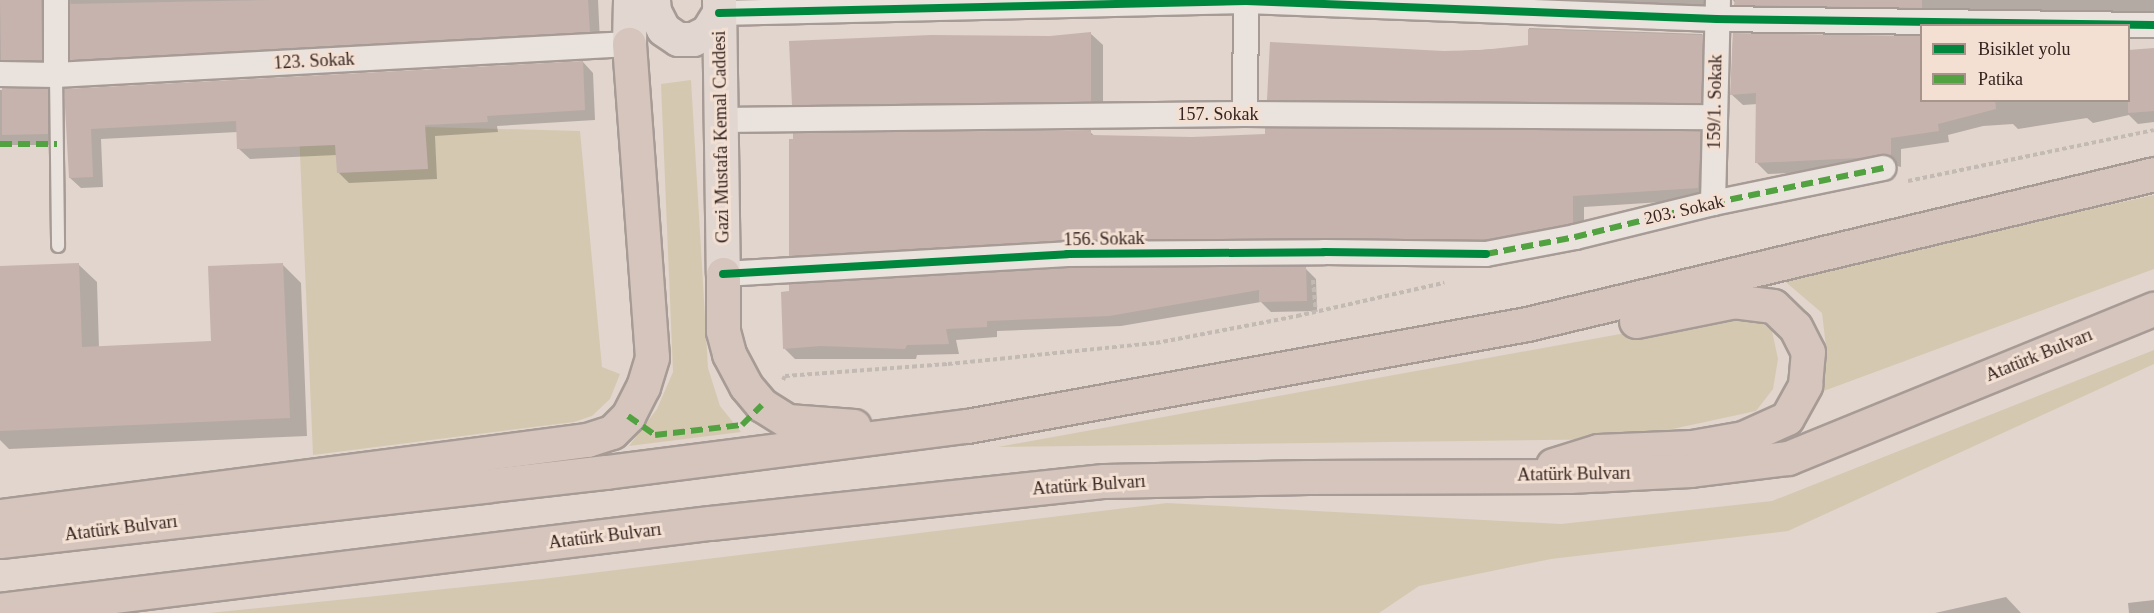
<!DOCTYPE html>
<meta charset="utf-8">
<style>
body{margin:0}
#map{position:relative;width:2154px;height:613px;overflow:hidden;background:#e2d5cd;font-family:Georgia,serif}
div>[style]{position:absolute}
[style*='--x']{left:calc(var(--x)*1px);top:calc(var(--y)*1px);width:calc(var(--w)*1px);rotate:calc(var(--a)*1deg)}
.green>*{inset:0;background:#d4c9b0}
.shadow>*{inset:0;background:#0003}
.building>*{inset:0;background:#c6b3ae}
.path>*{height:4px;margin-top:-2px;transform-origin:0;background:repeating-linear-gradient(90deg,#c3bab4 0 4.5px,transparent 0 7.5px)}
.roads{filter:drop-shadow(2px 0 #a79b96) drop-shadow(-2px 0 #a79b96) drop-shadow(0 2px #a79b96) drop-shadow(0 -2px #a79b96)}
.lane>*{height:12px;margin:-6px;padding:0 6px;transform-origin:6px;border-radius:6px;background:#eae3dd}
.street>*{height:24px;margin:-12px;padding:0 12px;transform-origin:12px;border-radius:12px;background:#eae3dd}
.primary>*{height:33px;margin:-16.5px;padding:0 16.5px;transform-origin:16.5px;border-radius:16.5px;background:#e2d7d0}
.highway>*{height:33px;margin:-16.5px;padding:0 16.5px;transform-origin:16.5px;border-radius:16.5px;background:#d5c5bd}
.quiet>*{height:6px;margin-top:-3px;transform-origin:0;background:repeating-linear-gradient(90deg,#53a241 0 12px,transparent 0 18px)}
.cycleway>*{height:8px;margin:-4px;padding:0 4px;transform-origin:4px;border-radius:4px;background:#00873e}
span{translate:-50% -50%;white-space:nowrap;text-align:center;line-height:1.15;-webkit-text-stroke:6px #f3e0d3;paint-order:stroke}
.street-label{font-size:18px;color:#35231f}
.legend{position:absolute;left:1920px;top:24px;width:210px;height:78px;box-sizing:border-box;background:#f3e0d3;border:2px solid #a7948b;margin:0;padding:8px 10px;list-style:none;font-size:18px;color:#35231f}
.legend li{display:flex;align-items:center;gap:12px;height:30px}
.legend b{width:30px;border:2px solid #a7948b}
</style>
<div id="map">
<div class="green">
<div style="clip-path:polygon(691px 80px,708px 368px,720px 406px,741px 432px,629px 446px,657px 409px,673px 372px,661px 84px)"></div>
<div style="clip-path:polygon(429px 127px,580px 131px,602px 367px,620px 374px,610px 399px,592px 416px,574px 422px,313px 455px,299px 131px)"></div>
<div style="clip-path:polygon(2154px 195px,2154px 269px,1821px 392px,1826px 347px,1822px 313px,1781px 278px)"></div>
<div style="clip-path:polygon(1750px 314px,1772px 331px,1778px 359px,1773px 389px,1756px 411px,1626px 439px,998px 447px,1675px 324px)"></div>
<div style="clip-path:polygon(2154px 350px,2154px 364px,1788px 531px,1551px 559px,1419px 586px,1379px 613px,209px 613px,542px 579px,1167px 503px,1561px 524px,1772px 501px)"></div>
</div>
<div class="shadow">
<div style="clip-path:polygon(0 0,59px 0,52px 71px,0 76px)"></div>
<div style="clip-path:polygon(70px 0,598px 0,600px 42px,82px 70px,72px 59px)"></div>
<div style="clip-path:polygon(1328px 0,1723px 0,1715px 15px)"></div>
<div style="clip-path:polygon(1733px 0,2154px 0,2154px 11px,1745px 16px)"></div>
<div style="clip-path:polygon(1529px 28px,1702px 34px,1713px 45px,1711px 113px,1279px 110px,1268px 99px,1444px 52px,1529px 47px)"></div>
<div style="clip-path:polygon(1090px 33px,1103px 45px,1103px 113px,805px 116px,793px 104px,1050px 38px)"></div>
<div style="clip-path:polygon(1733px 35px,1922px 100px,2128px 100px,2154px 49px,2154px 122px,2138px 124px,2129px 115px,2093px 123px,2087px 118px,2018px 129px,2013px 124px,1983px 126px,1948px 135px,1949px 142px,1901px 149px,1901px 167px,1893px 165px,1871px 169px,1768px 174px,1756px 162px,1758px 104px,1743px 105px,1731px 94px)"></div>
<div style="clip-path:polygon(583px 62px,593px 73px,595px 120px,497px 126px,498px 132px,435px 136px,437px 179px,349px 183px,338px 172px,337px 155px,250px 159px,239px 149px,238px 132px,101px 139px,103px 187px,81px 188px,70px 178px,66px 90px)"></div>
<div style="clip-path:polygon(0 90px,47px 91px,58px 101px,59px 145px,0 145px)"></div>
<div style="clip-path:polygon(1090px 132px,1096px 137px,1192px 138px,1700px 133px,1711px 144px,1709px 199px,1584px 207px,1584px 234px,1500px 250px,802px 266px,791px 255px)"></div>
<div style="clip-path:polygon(78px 264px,97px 282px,99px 348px,213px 343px,282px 264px,301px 283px,307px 436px,9px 449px,0 440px,0 268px)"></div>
<div style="clip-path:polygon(1305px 268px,1316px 279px,1317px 311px,1271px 312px,1261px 302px,1121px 326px,997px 331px,997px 337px,956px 340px,959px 354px,917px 355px,916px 359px,795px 359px,784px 348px)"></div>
<div style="clip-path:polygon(2006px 597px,2021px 613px,1935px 613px)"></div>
<div style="clip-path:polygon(2154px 600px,2154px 613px,2129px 613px,2128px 603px)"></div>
</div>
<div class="building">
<div style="clip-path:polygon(0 0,41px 0,42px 60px,1px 60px)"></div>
<div style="clip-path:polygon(271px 0,588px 0,590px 32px,70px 60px,70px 4px)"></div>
<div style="clip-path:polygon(1735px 0,1922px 0,1922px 8px,1734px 5px)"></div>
<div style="clip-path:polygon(1528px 29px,1703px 35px,1701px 103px,1267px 100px,1270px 42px,1444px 51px,1483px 50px,1528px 45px)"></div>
<div style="clip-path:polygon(1091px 32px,1091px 102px,792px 105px,789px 41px,931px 35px,1050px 36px)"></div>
<div style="clip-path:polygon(1733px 33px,1922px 36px,1922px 100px,1995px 100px,1996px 109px,1938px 124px,1939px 131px,1891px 138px,1891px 157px,1881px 154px,1859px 158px,1755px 163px,1756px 93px,1730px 95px)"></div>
<div style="clip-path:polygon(2154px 48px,2154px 111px,2128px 113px,2128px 50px)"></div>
<div style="clip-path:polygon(583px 61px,585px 110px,487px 116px,488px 122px,425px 125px,428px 169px,337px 173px,335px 145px,237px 149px,236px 121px,91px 129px,93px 177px,69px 178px,64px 89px)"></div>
<div style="clip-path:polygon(2px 88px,48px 89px,48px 134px,2px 135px)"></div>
<div style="clip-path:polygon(1265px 128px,1701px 131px,1698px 188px,1573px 196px,1573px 223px,1488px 239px,1067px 240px,789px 256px,789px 139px,793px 139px,793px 133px,1091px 130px,1091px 135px,1192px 137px,1265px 134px)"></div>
<div style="clip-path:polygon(79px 263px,82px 347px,211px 341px,208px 266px,283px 263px,290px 418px,0 431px,0 266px)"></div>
<div style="clip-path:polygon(1306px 266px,1307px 301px,1259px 302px,1259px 290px,1109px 316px,987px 321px,987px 327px,946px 329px,949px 344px,907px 345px,905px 349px,820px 346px,783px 349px,781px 292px,789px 291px,789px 284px,1067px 268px)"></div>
</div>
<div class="path">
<div style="--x:1908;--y:181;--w:251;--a:-11.7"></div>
<div style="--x:1313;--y:280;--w:32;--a:85"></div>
<div style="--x:783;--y:380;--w:4;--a:-63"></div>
<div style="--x:785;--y:376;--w:163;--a:-4.2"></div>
<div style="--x:948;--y:364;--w:209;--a:-5.8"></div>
<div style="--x:1156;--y:343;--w:144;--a:-10.8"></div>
<div style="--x:1297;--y:316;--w:151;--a:-12.7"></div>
</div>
<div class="roads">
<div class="lane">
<div style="--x:56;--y:75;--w:171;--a:89.3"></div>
</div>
<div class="street">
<div style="--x:56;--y:0;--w:75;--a:90"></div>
<div style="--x:719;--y:13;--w:527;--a:-1.3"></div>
<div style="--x:1246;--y:1;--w:471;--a:2.2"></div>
<div style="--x:1717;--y:19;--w:437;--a:0.8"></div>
<div style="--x:0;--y:74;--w:56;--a:1"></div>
<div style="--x:56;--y:75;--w:574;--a:-3.1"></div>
<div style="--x:1245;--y:114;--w:114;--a:-89.5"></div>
<div style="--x:721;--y:120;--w:524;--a:-0.66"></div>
<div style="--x:1245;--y:114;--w:470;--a:0.4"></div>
<div style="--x:1713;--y:203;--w:203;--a:-88.6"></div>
<div style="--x:723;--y:274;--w:345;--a:-3.3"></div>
<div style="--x:1067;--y:254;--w:257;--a:-0.4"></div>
<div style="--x:1324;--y:252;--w:162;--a:0.7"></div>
<div style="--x:1486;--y:254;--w:91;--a:-10.8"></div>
<div style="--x:1575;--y:237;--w:142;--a:-13.8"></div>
<div style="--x:1713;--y:203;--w:174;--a:-11.6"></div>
</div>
<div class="primary">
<div style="--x:653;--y:0;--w:11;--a:85"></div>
<div style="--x:654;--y:11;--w:20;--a:63"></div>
<div style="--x:663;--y:29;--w:18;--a:34"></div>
<div style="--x:678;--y:39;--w:15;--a:0"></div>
<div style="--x:693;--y:39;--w:16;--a:-27"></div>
<div style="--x:707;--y:32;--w:22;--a:-58"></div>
<div style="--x:719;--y:0;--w:274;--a:89.2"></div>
<div style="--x:629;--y:44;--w:44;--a:-88.7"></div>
</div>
<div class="highway">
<div style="--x:723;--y:274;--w:57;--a:90"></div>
<div style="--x:723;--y:331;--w:24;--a:75"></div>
<div style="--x:729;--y:354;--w:36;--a:62"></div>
<div style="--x:746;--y:386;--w:25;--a:50"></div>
<div style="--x:762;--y:405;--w:31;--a:32"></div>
<div style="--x:788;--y:421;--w:66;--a:4.3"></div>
<div style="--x:1553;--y:465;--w:47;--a:-17.3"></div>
<div style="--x:1598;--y:451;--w:94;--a:-2.4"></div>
<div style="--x:1692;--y:447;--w:52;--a:-10"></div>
<div style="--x:1743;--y:438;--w:48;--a:-24.4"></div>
<div style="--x:1787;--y:418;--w:38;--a:-61"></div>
<div style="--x:1805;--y:385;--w:33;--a:-85"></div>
<div style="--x:1808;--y:352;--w:28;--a:-117"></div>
<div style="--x:1795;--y:327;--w:30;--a:-136"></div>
<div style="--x:1773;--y:306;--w:38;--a:-173"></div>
<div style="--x:1735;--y:301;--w:101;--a:168.6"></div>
<div style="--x:0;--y:516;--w:592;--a:-7.38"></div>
<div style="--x:587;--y:440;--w:26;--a:-18"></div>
<div style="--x:612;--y:432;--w:23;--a:-45"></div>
<div style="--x:628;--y:416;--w:33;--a:-63"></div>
<div style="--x:643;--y:387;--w:31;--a:-73"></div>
<div style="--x:652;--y:357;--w:314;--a:-94.2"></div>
<div style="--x:0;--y:541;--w:610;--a:-6.5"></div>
<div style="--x:606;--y:472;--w:364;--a:-7.3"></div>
<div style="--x:967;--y:426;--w:569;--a:-10.32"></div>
<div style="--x:1527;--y:324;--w:645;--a:-13.45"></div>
<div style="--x:0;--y:610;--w:715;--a:-6.99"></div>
<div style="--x:710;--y:523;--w:396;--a:-6.1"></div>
<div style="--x:1104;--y:481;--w:204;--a:-1.1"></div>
<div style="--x:1308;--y:477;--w:261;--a:-0.2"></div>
<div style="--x:1569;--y:476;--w:122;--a:-2.8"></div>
<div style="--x:1691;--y:470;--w:98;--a:-7.1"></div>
<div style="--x:1788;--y:458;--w:395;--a:-22.2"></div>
</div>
</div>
<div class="quiet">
<div style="--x:0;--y:144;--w:57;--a:0"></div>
<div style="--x:1486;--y:254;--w:91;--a:-10.8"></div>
<div style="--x:1575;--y:237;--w:142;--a:-13.8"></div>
<div style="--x:1713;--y:203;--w:174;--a:-11.6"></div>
<div style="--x:628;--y:416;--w:33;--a:35"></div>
<div style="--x:655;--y:435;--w:88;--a:-6.6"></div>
<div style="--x:742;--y:425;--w:28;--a:-45"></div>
</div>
<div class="cycleway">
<div style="--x:719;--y:13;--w:527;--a:-1.3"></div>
<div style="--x:1246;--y:1;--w:471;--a:2.2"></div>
<div style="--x:1717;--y:19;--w:437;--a:0.8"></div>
<div style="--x:723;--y:274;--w:345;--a:-3.3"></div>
<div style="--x:1067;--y:254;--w:257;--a:-0.4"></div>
<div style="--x:1324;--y:252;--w:162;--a:0.7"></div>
</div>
<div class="street-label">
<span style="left:314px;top:61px;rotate:-3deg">123. Sokak</span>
<span style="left:1715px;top:102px;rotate:-89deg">159/1. Sokak</span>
<span style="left:1218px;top:114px">157. Sokak</span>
<span style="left:721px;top:137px;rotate:-91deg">Gazi Mustafa Kemal Caddesi</span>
<span style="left:1684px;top:210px;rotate:-13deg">203. Sokak</span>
<span style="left:1104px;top:239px;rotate:-1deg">156. Sokak</span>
<span style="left:2039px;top:355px;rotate:-22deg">Atatürk Bulvarı</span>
<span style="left:1574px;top:474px;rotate:-1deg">Atatürk Bulvarı</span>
<span style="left:1089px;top:485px;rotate:-4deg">Atatürk Bulvarı</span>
<span style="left:121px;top:528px;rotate:-7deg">Atatürk Bulvarı</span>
<span style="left:605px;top:536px;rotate:-7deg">Atatürk Bulvarı</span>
</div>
<ul class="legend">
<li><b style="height:8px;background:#00873e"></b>Bisiklet yolu</li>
<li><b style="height:8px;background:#53a241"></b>Patika</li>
</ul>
</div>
